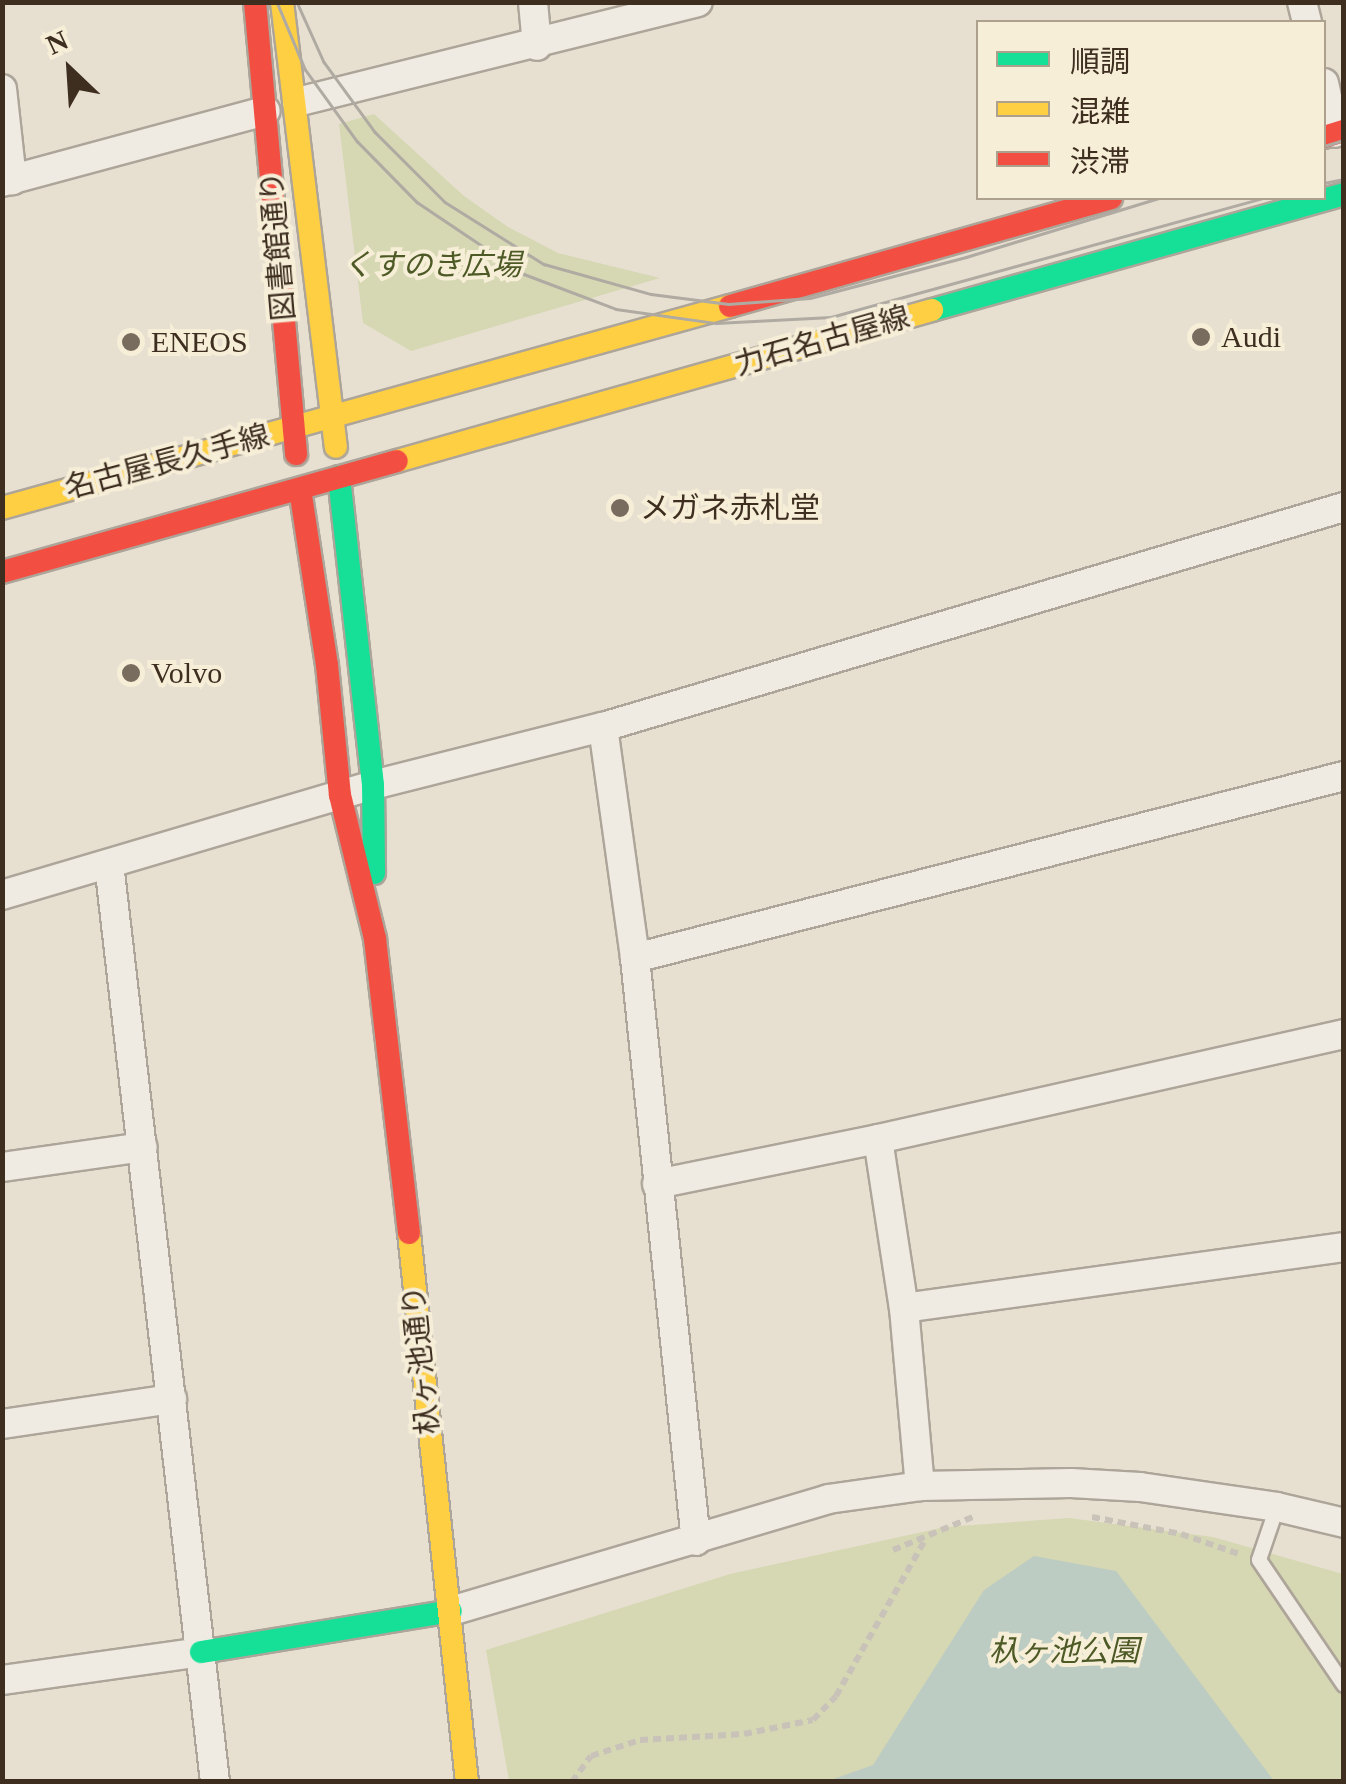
<!DOCTYPE html>
<meta charset="utf-8">
<style>
body{margin:0}
#map{position:relative;width:1346px;height:1784px;overflow:hidden;background:#e7e0d1;font-family:"Times New Roman","Noto Sans JP",serif}
div>[style]{position:absolute}
[style*='--x']{left:calc(var(--x)*1px);top:calc(var(--y)*1px);width:calc(var(--w)*1px);rotate:calc(var(--a)*1deg)}
.green>*{inset:0;background:#d6d7b3}
.water>*{inset:0;background:#bcccc2}
.path>*{height:6px;margin-top:-3px;transform-origin:0;background:repeating-linear-gradient(90deg,#c8c2b9 0 8px,transparent 0 13px)}
.roads{filter:drop-shadow(2px 0 #ada599) drop-shadow(-2px 0 #ada599) drop-shadow(0 2px #ada599) drop-shadow(0 -2px #ada599)}
.lane>*{height:14px;margin:-7px;padding:0 7px;transform-origin:7px;border-radius:7px;background:#efebe3}
.street>*{height:28px;margin:-14px;padding:0 14px;transform-origin:14px;border-radius:14px;background:#efebe3}
.fast>*{height:22px;margin:-11px;padding:0 11px;transform-origin:11px;border-radius:11px;background:#16e098}
.slow>*{height:22px;margin:-11px;padding:0 11px;transform-origin:11px;border-radius:11px;background:#ffcf43}
.jam>*{height:22px;margin:-11px;padding:0 11px;transform-origin:11px;border-radius:11px;background:#f24e42}
.tram>*{height:2.5px;margin:-1.25px;padding:0 1.25px;transform-origin:1.25px;border-radius:1.25px;background:#afaaa2}
.dots>*{width:28px;height:28px;translate:-50% -50%;box-sizing:border-box;border:5px solid #f7eed8;border-radius:50%}
span{translate:-50% -50%;white-space:nowrap;text-align:center;line-height:1.15;-webkit-text-stroke:8px #f7eed8;paint-order:stroke}
.street-label{font-size:30px;color:#3d2e20}
.park-label{font-size:30px;color:#4d5a26;font-style:italic}
.poi-label{font-size:30px;color:#3d2e20}
.left{translate:0 -50%;text-align:left}
.frame{position:absolute;inset:0;border:5px solid #3d2e20;pointer-events:none}
.legend{position:absolute;left:976px;top:20px;width:350px;height:180px;box-sizing:border-box;background:#f7eed8;border:2px solid #ada18e;margin:0;padding:12px 18px;list-style:none;font-size:30px;color:#3d2e20}
.legend li{display:flex;align-items:center;gap:20px;height:50px}
.legend b{width:50px;border:2px solid #ada18e}
.north{position:absolute;left:20px;top:20px;width:100px;height:100px;-webkit-text-stroke:8px #f7eed8;paint-order:stroke;rotate:335deg;font-size:28px;font-weight:700;line-height:40px;text-align:center;color:#3d2e20}
.north::after{content:'';display:block;margin:auto;width:35px;height:45px;background:#3d2e20;clip-path:polygon(50% 0,100% 100%,50% 72%,0 100%)}
</style>
<div id="map">
<div class="green">
<div style="clip-path:polygon(374px 114px,464px 196px,508px 227px,558px 253px,660px 278px,411px 351px,363px 323px,339px 124px)"></div>
<div style="clip-path:polygon(1069px 1518px,1213px 1537px,1343px 1574px,1343px 1781px,509px 1781px,486px 1650px,730px 1574px,945px 1527px)"></div>
</div>
<div class="water">
<div style="clip-path:polygon(1034px 1556px,1116px 1571px,1274px 1781px,828px 1781px,873px 1765px,984px 1590px)"></div>
</div>
<div class="path">
<div style="--x:1092;--y:1517;--w:91;--a:10.8"></div>
<div style="--x:1181;--y:1534;--w:61;--a:19"></div>
<div style="--x:893;--y:1550;--w:89;--a:-22.5"></div>
<div style="--x:572;--y:1782;--w:32;--a:-54"></div>
<div style="--x:591;--y:1756;--w:52;--a:-18.1"></div>
<div style="--x:640;--y:1740;--w:104;--a:-3.3"></div>
<div style="--x:744;--y:1734;--w:70;--a:-11.5"></div>
<div style="--x:813;--y:1720;--w:33;--a:-46"></div>
<div style="--x:836;--y:1696;--w:182;--a:-60.3"></div>
</div>
<div class="roads">
<div class="lane">
<div style="--x:1277;--y:1507;--w:56;--a:108.8"></div>
<div style="--x:1259;--y:1560;--w:151;--a:55.8"></div>
</div>
<div class="street">
<div style="--x:533;--y:2;--w:44;--a:84.8"></div>
<div style="--x:1302;--y:2;--w:21;--a:76"></div>
<div style="--x:1324;--y:83;--w:51;--a:77.6"></div>
<div style="--x:2;--y:89;--w:92;--a:83.7"></div>
<div style="--x:297;--y:102;--w:413;--a:-14"></div>
<div style="--x:2;--y:182;--w:273;--a:-15.1"></div>
<div style="--x:603;--y:727;--w:233;--a:82.1"></div>
<div style="--x:635;--y:958;--w:586;--a:84.03"></div>
<div style="--x:109;--y:864;--w:924;--a:83.41"></div>
<div style="--x:2;--y:895;--w:387;--a:-16.5"></div>
<div style="--x:373;--y:785;--w:237;--a:-14.2"></div>
<div style="--x:603;--y:727;--w:773;--a:-16.54"></div>
<div style="--x:635;--y:958;--w:732;--a:-14.4"></div>
<div style="--x:878;--y:1139;--w:171;--a:81.3"></div>
<div style="--x:904;--y:1308;--w:179;--a:84.9"></div>
<div style="--x:2;--y:1167;--w:142;--a:-8.1"></div>
<div style="--x:657;--y:1184;--w:226;--a:-11.5"></div>
<div style="--x:878;--y:1139;--w:478;--a:-12.7"></div>
<div style="--x:904;--y:1308;--w:444;--a:-7.9"></div>
<div style="--x:2;--y:1424;--w:172;--a:-8.4"></div>
<div style="--x:451;--y:1611;--w:393;--a:-16.5"></div>
<div style="--x:828;--y:1499;--w:93;--a:-8"></div>
<div style="--x:920;--y:1486;--w:151;--a:-1.1"></div>
<div style="--x:1071;--y:1483;--w:69;--a:3.3"></div>
<div style="--x:1140;--y:1487;--w:138;--a:8.3"></div>
<div style="--x:1277;--y:1507;--w:69;--a:13.4"></div>
<div style="--x:2;--y:1680;--w:201;--a:-8"></div>
</div>
<div class="fast">
<div style="--x:932;--y:310;--w:428;--a:-15.7"></div>
<div style="--x:339;--y:477;--w:310;--a:83.7"></div>
<div style="--x:373;--y:785;--w:88;--a:89.3"></div>
<div style="--x:201;--y:1652;--w:253;--a:-9.3"></div>
</div>
<div class="slow">
<div style="--x:282;--y:2;--w:448;--a:83.1"></div>
<div style="--x:397;--y:461;--w:556;--a:-15.76"></div>
<div style="--x:2;--y:508;--w:756;--a:-15.51"></div>
<div style="--x:409;--y:1233;--w:552;--a:83.97"></div>
</div>
<div class="jam">
<div style="--x:255;--y:2;--w:454;--a:84.8"></div>
<div style="--x:1324;--y:137;--w:21;--a:-17"></div>
<div style="--x:730;--y:306;--w:396;--a:-15.8"></div>
<div style="--x:300;--y:489;--w:178;--a:81.3"></div>
<div style="--x:327;--y:665;--w:131;--a:84.3"></div>
<div style="--x:340;--y:795;--w:148;--a:76.3"></div>
<div style="--x:375;--y:939;--w:296;--a:83.4"></div>
<div style="--x:2;--y:572;--w:410;--a:-15.7"></div>
</div>
</div>
<div class="tram">
<div style="--x:277;--y:2;--w:73;--a:67.3"></div>
<div style="--x:305;--y:69;--w:89;--a:54.2"></div>
<div style="--x:357;--y:141;--w:86;--a:45.5"></div>
<div style="--x:417;--y:202;--w:129;--a:33.9"></div>
<div style="--x:524;--y:274;--w:98;--a:20.8"></div>
<div style="--x:616;--y:309;--w:101;--a:8"></div>
<div style="--x:716;--y:323;--w:115;--a:-3"></div>
<div style="--x:831;--y:317;--w:449;--a:-15.4"></div>
<div style="--x:297;--y:2;--w:66;--a:65.8"></div>
<div style="--x:324;--y:62;--w:87;--a:53.9"></div>
<div style="--x:375;--y:132;--w:99;--a:45"></div>
<div style="--x:445;--y:202;--w:117;--a:32.1"></div>
<div style="--x:544;--y:264;--w:111;--a:15.7"></div>
<div style="--x:651;--y:294;--w:78;--a:7.4"></div>
<div style="--x:728;--y:304;--w:82;--a:-4.2"></div>
<div style="--x:810;--y:298;--w:161;--a:-14.7"></div>
<div style="--x:966;--y:257;--w:202;--a:-17"></div>
<div style="--x:1324;--y:146;--w:21;--a:-17"></div>
<div style="--x:1324;--y:183;--w:20;--a:-11"></div>
</div>
<div class="dots">
<div style="left:1201px;top:337px;background:#786c5e"></div>
<div style="left:131px;top:342px;background:#786c5e"></div>
<div style="left:620px;top:508px;background:#786c5e"></div>
<div style="left:131px;top:673px;background:#786c5e"></div>
</div>
<div class="street-label">
<span style="left:278px;top:246px;rotate:-95deg">図書館通り</span>
<span style="left:822px;top:341px;rotate:-16deg">力石名古屋線</span>
<span style="left:167px;top:462px;rotate:-15deg">名古屋長久手線</span>
<span style="left:421px;top:1360px;rotate:-96deg">杁ヶ池通り</span>
</div>
<div class="park-label">
<span style="left:432px;top:265px">くすのき広場</span>
<span style="left:1064px;top:1651px">杁ヶ池公園</span>
</div>
<div class="poi-label">
<span class="left" style="left:1221px;top:337px">Audi</span>
<span class="left" style="left:151px;top:342px">ENEOS</span>
<span class="left" style="left:640px;top:508px">メガネ赤札堂</span>
<span class="left" style="left:151px;top:673px">Volvo</span>
</div>
<div class="frame"></div>
<ul class="legend">
<li><b style="height:12px;background:#16e098"></b>順調</li>
<li><b style="height:12px;background:#ffcf43"></b>混雑</li>
<li><b style="height:12px;background:#f24e42"></b>渋滞</li>
</ul>
<div class="north">N</div>
</div>
